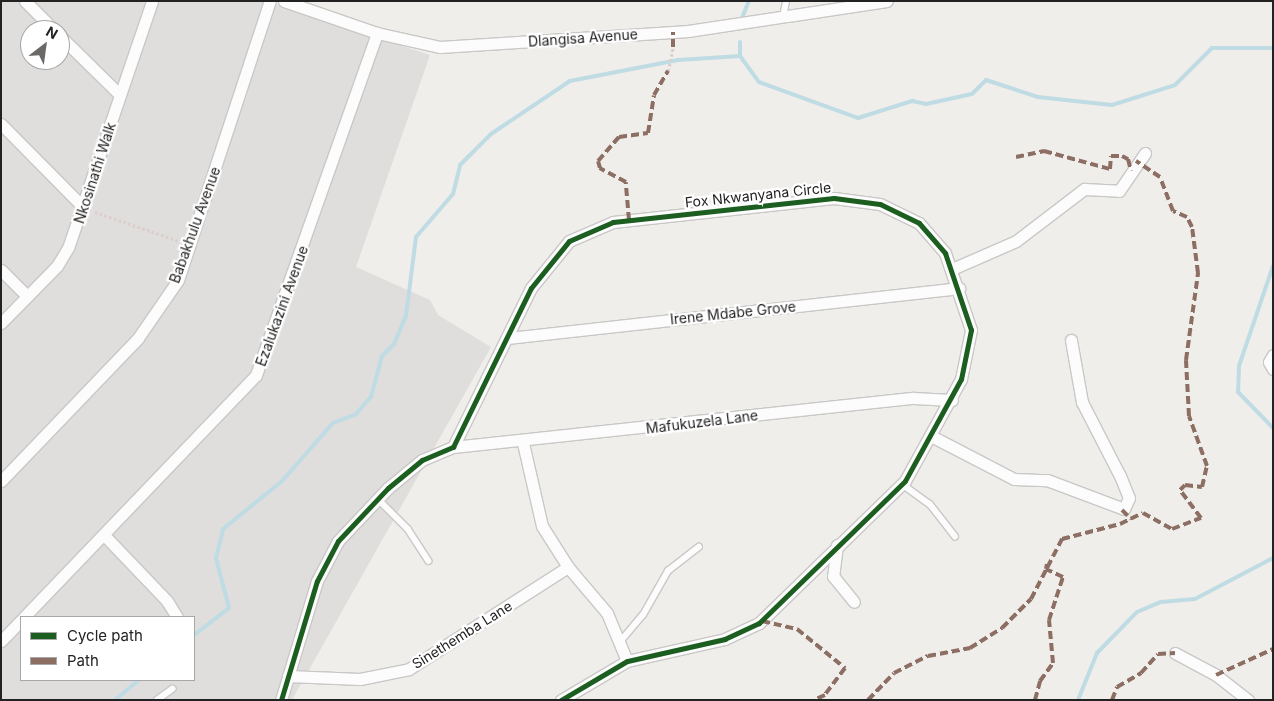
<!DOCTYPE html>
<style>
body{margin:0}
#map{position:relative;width:1274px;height:701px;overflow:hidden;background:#f0eeeb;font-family:Inter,sans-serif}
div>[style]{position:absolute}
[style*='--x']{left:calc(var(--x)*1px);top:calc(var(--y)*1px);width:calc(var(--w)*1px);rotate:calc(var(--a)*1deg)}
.residential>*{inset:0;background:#dfdedc}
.stream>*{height:4px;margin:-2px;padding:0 2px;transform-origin:2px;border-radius:2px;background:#bfdbe3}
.path>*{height:2.5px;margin-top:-1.25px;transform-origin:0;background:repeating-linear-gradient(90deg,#dccecd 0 2.5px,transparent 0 5px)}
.roads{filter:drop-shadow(1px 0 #c9c8c7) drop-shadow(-1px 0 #c9c8c7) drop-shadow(0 1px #c9c8c7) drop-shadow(0 -1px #c9c8c7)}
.lane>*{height:5.5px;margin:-2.75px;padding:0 2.75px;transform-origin:2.75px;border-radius:2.75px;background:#fdfcfc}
.street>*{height:11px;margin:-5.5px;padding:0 5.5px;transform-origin:5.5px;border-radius:5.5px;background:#fdfcfc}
.quiet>*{height:4px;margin-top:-2px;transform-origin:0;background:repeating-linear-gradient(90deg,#8d6e63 0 8px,transparent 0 12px)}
.cycleway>*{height:5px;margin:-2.5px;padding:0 2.5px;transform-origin:2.5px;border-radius:2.5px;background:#1b5e20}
span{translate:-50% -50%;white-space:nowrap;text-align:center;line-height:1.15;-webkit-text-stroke:4.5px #fff;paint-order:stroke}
.street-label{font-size:14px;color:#222}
.frame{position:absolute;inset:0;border:2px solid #222;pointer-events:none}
.legend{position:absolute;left:20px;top:616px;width:175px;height:65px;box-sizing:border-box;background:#fff;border:1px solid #a7a7a7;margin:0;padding:6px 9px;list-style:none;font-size:15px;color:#222}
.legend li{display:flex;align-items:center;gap:10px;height:25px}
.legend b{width:25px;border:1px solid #a7a7a7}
.north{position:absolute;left:20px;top:20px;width:50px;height:50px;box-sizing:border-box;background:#fff;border:1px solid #a7a7a7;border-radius:50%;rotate:30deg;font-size:14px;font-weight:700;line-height:20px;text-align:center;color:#222}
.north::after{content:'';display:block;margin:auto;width:18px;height:22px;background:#6a6968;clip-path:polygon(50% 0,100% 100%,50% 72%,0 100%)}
</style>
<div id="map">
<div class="residential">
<div style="clip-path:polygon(evenodd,1px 1px,265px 1px,430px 55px,356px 267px,430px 300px,438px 315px,491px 347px,292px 700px,1px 700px,1px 1px,30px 30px,60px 30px,60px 60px,30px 60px,30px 30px,1px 1px,21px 617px,194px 617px,194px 680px,21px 680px,21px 617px)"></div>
</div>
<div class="stream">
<div style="--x:742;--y:18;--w:18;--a:-68"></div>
<div style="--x:740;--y:42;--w:14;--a:90"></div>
<div style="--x:740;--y:56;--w:32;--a:54"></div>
<div style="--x:759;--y:82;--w:105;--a:20"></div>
<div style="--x:858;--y:118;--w:57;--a:-17.5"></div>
<div style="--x:912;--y:101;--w:14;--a:12"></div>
<div style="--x:926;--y:104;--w:47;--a:-12.3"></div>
<div style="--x:972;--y:94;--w:20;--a:-45"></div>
<div style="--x:986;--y:80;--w:55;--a:18.1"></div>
<div style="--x:1038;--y:97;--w:74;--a:6.2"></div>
<div style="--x:1112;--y:105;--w:66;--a:-17.6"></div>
<div style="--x:1175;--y:85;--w:52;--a:-45"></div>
<div style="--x:1212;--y:48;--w:61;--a:0"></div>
<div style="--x:1273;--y:266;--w:106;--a:108.8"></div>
<div style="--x:1239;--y:366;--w:26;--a:92"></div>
<div style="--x:1238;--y:392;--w:50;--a:45.8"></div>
<div style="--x:194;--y:635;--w:44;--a:-37.6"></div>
<div style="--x:229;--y:608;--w:52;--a:-104.6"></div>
<div style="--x:216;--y:558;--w:30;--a:-76"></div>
<div style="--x:223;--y:529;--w:76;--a:-39.1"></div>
<div style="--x:282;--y:481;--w:77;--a:-48.7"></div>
<div style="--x:333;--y:423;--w:25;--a:-21"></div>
<div style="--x:356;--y:414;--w:23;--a:-49"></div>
<div style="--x:371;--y:397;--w:42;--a:-75"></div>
<div style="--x:382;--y:356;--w:17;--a:-45"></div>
<div style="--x:394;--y:344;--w:30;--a:-67"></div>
<div style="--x:406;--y:316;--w:80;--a:-82.8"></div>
<div style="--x:416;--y:237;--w:57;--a:-49.3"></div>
<div style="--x:453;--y:194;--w:30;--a:-76"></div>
<div style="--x:460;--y:165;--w:44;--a:-45"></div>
<div style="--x:491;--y:134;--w:95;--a:-33.9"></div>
<div style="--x:570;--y:81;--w:110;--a:-11"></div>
<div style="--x:678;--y:60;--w:62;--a:-3.7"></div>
<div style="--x:115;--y:700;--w:31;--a:-40"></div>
<div style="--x:1078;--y:700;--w:51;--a:-68"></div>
<div style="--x:1097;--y:653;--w:57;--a:-45.7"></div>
<div style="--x:1137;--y:612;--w:26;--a:-23"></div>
<div style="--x:1161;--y:602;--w:34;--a:-5"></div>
<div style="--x:1195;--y:599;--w:88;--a:-27.7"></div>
</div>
<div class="path">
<div style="--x:668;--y:71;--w:25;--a:-78"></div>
<div style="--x:95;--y:212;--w:89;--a:19"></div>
</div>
<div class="roads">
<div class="lane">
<div style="--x:783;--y:17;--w:16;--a:-79"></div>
<div style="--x:902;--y:484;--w:34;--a:36"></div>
<div style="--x:930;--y:504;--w:41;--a:52"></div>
<div style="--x:377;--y:498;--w:44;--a:45"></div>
<div style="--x:408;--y:529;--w:38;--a:57"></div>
<div style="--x:620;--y:642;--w:35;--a:-50"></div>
<div style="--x:643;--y:615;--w:51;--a:-60.4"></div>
<div style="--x:668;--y:571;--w:39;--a:-38"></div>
<div style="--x:157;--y:700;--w:19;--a:-36"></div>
</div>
<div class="street">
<div style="--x:25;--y:1;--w:41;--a:45"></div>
<div style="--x:284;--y:1;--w:98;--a:19"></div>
<div style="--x:377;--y:33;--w:65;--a:12.5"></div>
<div style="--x:440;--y:47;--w:249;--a:-3.7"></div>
<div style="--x:688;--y:31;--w:201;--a:-8.6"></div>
<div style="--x:60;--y:36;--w:84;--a:44.5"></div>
<div style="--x:1;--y:124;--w:118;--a:45.3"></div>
<div style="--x:952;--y:269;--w:70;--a:-23.6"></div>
<div style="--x:1016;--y:241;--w:86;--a:-37.4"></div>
<div style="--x:1084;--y:189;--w:35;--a:3"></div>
<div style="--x:1119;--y:191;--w:46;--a:-55.6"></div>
<div style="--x:1;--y:270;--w:37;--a:45"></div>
<div style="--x:1;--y:323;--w:80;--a:-45.5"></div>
<div style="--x:57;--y:266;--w:21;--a:-59"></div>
<div style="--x:68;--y:248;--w:261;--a:-71.2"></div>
<div style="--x:508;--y:338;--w:454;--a:-6.3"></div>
<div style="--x:1273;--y:355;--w:8;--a:120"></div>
<div style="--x:1269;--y:362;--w:8;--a:60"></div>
<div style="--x:933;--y:437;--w:91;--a:27.4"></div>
<div style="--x:1014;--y:479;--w:33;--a:2"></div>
<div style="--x:1047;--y:480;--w:82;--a:20.6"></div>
<div style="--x:1124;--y:509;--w:12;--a:-66"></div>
<div style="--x:1129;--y:498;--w:24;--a:-112"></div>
<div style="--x:1120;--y:476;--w:83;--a:-117.2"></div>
<div style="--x:1082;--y:402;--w:63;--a:-100.1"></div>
<div style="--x:523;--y:443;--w:85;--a:77.1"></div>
<div style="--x:542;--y:526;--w:49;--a:57.6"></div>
<div style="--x:568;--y:567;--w:60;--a:49.7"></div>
<div style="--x:607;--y:613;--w:52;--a:67.4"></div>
<div style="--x:453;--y:447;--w:463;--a:-6.1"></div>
<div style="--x:913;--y:398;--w:39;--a:3"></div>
<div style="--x:1;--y:481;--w:198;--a:-46.2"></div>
<div style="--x:138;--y:338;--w:70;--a:-55.4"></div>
<div style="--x:178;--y:280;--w:294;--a:-71.8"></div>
<div style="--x:104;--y:535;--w:91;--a:46.3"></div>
<div style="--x:167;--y:601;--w:19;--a:58"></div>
<div style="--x:837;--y:545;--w:31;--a:97"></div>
<div style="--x:833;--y:576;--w:33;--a:51"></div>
<div style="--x:24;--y:617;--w:335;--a:-46.2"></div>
<div style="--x:256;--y:375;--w:363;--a:-70.5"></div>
<div style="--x:1;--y:641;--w:29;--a:-46"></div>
<div style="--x:1175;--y:653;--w:47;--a:28.2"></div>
<div style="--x:1216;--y:675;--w:41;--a:38"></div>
<div style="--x:288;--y:676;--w:72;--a:2.4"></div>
<div style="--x:360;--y:679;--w:50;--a:-11.5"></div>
<div style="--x:409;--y:669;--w:189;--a:-32.7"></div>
<div style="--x:281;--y:700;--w:124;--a:-73.2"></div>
<div style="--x:317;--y:581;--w:45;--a:-62.3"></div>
<div style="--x:338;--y:541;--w:73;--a:-46.7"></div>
<div style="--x:388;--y:488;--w:44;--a:-39.5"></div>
<div style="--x:422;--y:460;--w:34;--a:-23"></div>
<div style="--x:453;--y:447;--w:177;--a:-63.9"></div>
<div style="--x:531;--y:288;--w:60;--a:-51"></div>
<div style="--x:569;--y:241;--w:48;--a:-23.4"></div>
<div style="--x:613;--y:222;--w:222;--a:-6.2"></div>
<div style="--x:834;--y:198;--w:46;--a:7.4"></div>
<div style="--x:880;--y:204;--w:43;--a:26"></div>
<div style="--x:919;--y:223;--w:40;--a:49"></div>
<div style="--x:945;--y:253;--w:81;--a:71.3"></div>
<div style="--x:971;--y:330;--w:50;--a:101.5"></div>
<div style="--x:961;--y:379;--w:116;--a:118.8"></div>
<div style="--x:905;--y:481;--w:204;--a:135.8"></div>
<div style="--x:759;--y:623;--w:38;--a:155"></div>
<div style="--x:725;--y:639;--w:100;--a:167.3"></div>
<div style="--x:627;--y:661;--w:77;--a:149.4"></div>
</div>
</div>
<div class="quiet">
<div style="--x:673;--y:47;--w:15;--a:-90"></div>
<div style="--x:1016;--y:157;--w:29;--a:-12"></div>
<div style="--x:1044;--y:151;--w:68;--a:15.3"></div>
<div style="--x:1110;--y:169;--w:13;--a:-86"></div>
<div style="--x:1111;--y:156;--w:11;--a:0"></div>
<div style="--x:1122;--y:156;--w:7;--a:27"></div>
<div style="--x:1128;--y:159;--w:12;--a:76"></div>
<div style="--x:629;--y:220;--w:38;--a:-95"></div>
<div style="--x:626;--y:182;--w:30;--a:-152"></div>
<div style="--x:600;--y:168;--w:7;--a:-106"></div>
<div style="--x:598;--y:161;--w:32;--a:-49"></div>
<div style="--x:619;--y:137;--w:29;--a:-8"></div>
<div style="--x:648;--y:133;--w:38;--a:-81"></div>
<div style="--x:654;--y:95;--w:28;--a:-60"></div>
<div style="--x:1122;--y:510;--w:13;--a:45"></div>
<div style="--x:762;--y:621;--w:36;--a:13"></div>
<div style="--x:797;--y:629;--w:62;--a:39.1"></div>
<div style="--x:845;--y:668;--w:34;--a:127"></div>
<div style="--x:825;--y:695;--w:12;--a:156"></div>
<div style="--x:1216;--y:675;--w:63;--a:-24.5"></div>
<div style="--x:868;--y:700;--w:37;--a:-46"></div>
<div style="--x:894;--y:673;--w:38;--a:-27"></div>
<div style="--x:928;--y:656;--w:43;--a:-10.8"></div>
<div style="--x:970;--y:648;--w:38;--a:-32"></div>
<div style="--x:1002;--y:628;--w:41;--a:-45"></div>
<div style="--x:1031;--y:599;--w:68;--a:-62.7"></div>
<div style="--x:1062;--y:539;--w:60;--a:-14.5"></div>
<div style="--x:1120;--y:524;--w:25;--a:-26"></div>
<div style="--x:1143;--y:513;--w:33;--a:29"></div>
<div style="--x:1172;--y:529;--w:31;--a:-21"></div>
<div style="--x:1201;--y:518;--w:35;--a:-127"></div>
<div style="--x:1180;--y:490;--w:7;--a:-45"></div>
<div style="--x:1185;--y:485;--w:17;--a:7"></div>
<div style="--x:1202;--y:487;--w:22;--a:-77"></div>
<div style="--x:1207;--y:466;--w:53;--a:-109.8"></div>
<div style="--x:1189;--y:416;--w:56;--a:-93.1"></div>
<div style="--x:1186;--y:360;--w:88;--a:-82.1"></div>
<div style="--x:1198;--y:273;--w:46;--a:-97.4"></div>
<div style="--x:1192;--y:227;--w:11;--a:-117"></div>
<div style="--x:1187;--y:217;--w:15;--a:-157"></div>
<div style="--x:1173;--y:211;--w:36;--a:-111"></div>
<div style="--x:1160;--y:177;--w:29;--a:-146"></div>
<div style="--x:1035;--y:700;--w:20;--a:-75"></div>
<div style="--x:1040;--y:681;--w:22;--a:-54"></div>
<div style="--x:1053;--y:663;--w:43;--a:-95.3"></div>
<div style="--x:1049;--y:620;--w:45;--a:-72"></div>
<div style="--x:1063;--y:577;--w:19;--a:-155"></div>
<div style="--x:1046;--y:569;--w:5;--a:-79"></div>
<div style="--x:1112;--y:700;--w:14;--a:-69"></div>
<div style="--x:1117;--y:687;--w:28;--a:-30"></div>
<div style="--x:1141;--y:673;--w:25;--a:-48"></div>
<div style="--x:1158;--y:654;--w:17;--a:-3"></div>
</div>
<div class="cycleway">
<div style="--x:281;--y:700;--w:124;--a:-73.2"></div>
<div style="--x:317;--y:581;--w:45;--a:-62.3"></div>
<div style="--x:338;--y:541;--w:73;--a:-46.7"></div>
<div style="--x:388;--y:488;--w:44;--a:-39.5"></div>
<div style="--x:422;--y:460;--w:34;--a:-23"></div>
<div style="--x:453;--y:447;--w:177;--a:-63.9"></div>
<div style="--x:531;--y:288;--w:60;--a:-51"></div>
<div style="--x:569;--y:241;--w:48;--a:-23.4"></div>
<div style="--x:613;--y:222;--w:222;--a:-6.2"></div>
<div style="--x:834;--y:198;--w:46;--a:7.4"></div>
<div style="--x:880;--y:204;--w:43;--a:26"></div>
<div style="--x:919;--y:223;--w:40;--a:49"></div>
<div style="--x:945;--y:253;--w:81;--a:71.3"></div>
<div style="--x:971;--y:330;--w:50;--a:101.5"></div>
<div style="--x:961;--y:379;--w:116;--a:118.8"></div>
<div style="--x:905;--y:481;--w:204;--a:135.8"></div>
<div style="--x:759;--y:623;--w:38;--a:155"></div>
<div style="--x:725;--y:639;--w:100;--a:167.3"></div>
<div style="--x:627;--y:661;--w:77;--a:149.4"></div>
</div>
<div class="street-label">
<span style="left:583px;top:38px;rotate:-4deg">Dlangisa Avenue</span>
<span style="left:95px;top:173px;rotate:-72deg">Nkosinathi Walk</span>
<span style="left:758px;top:195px;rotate:-6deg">Fox Nkwanyana Circle</span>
<span style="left:195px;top:225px;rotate:-70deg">Babakhulu Avenue</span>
<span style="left:282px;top:306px;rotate:-70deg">Ezalukazini Avenue</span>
<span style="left:733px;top:313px;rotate:-6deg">Irene Mdabe Grove</span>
<span style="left:702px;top:422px;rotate:-7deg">Mafukuzela Lane</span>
<span style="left:462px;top:635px;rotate:-32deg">Sinethemba Lane</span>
</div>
<div class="frame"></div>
<ul class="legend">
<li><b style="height:6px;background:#1b5e20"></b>Cycle path</li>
<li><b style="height:6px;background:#8d6e63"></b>Path</li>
</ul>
<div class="north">N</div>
</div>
